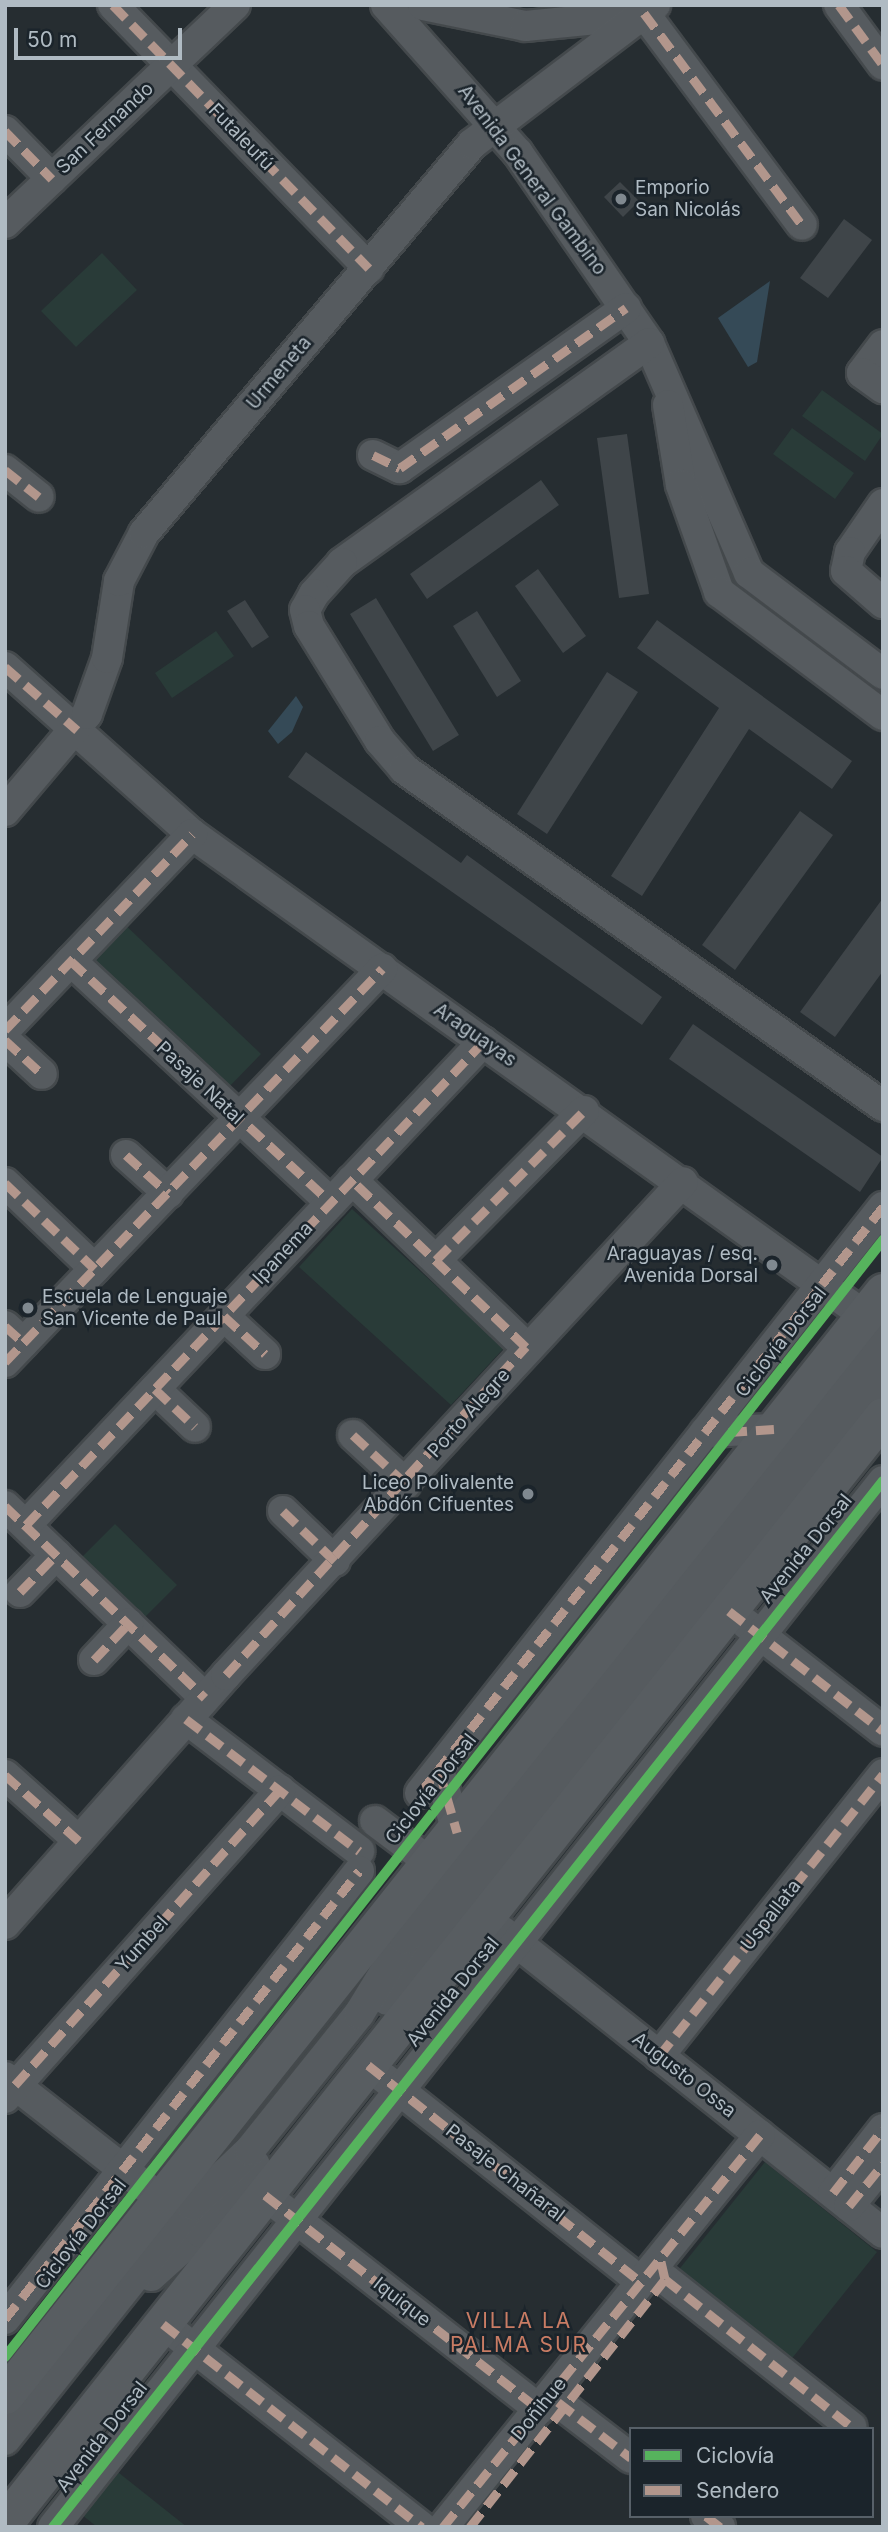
<!DOCTYPE html>
<meta charset="utf-8">
<style>
body{margin:0}
#map{position:relative;width:888px;height:2532px;overflow:hidden;background:#262d31;font-family:Inter,sans-serif}
div>[style]{position:absolute}
[style*='--x']{left:calc(var(--x)*1px);top:calc(var(--y)*1px);width:calc(var(--w)*1px);rotate:calc(var(--a)*1deg)}
.green>*{inset:0;background:#293b38}
.water>*{inset:0;background:#354a57}
.building>*{inset:0;background:#3f4549}
.roads{filter:drop-shadow(2px 0 #44494c) drop-shadow(-2px 0 #44494c) drop-shadow(0 2px #44494c) drop-shadow(0 -2px #44494c)}
.minor>*{height:30px;margin:-15px;padding:0 15px;transform-origin:15px;border-radius:15px;background:#565b5f}
.major>*{height:37px;margin:-18.5px;padding:0 18.5px;transform-origin:18.5px;border-radius:18.5px;background:#585d61}
.quiet>*{height:9px;margin-top:-4.5px;transform-origin:0;background:repeating-linear-gradient(90deg,#b2968c 0 18px,transparent 0 27px)}
.cycleway>*{height:10px;margin:-5px;padding:0 5px;transform-origin:5px;border-radius:5px;background:#56b35d}
.dots>*{width:19px;height:19px;translate:-50% -50%;box-sizing:border-box;border:4px solid #1b242b;border-radius:50%}
span{translate:-50% -50%;white-space:nowrap;text-align:center;line-height:1.15;-webkit-text-stroke:5px #1b242b;paint-order:stroke}
.street-label{font-size:19px;color:#b0bbc3}
.poi-label{font-size:19px;color:#b0bbc3}
.left{translate:0 -50%;text-align:left}
.right{translate:-100% -50%;text-align:right}
.neighbourhood-label{font-size:21px;color:#c97c64;letter-spacing:2px}
.frame{position:absolute;inset:0;border:7px solid #b0bbc3;pointer-events:none}
.legend{position:absolute;left:629px;top:2427px;width:245px;height:91px;box-sizing:border-box;background:#1b242b;border:2px solid #576068;margin:0;padding:9px 12px;list-style:none;font-size:21px;color:#b0bbc3}
.legend li{display:flex;align-items:center;gap:14px;height:35px}
.legend b{width:35px;border:2px solid #576068}
.scale{position:absolute;left:14px;top:28px;width:168px;height:32px;box-sizing:border-box;border:4px solid #b0bbc3;border-top:0;padding-left:9px;font-size:21px;line-height:24px;white-space:nowrap;color:#b0bbc3;-webkit-text-stroke:5px #1b242b;paint-order:stroke}
</style>
<div id="map">
<div class="green">
<div style="clip-path:polygon(102px 253px,137px 290px,76px 347px,41px 311px)"></div>
<div style="clip-path:polygon(822px 390px,883px 434px,865px 461px,802px 416px)"></div>
<div style="clip-path:polygon(792px 428px,854px 473px,835px 499px,773px 454px)"></div>
<div style="clip-path:polygon(216px 631px,234px 656px,172px 698px,155px 673px)"></div>
<div style="clip-path:polygon(120px 920px,261px 1054px,226px 1090px,86px 956px)"></div>
<div style="clip-path:polygon(352px 1209px,504px 1348px,451px 1405px,299px 1267px)"></div>
<div style="clip-path:polygon(115px 1524px,177px 1585px,140px 1622px,78px 1561px)"></div>
<div style="clip-path:polygon(765px 2162px,877px 2252px,789px 2362px,677px 2272px)"></div>
<div style="clip-path:polygon(114px 2469px,187px 2527px,97px 2527px,81px 2514px)"></div>
</div>
<div class="water">
<div style="clip-path:polygon(770px 281px,757px 362px,748px 367px,718px 318px)"></div>
<div style="clip-path:polygon(296px 696px,303px 707px,292px 732px,278px 744px,268px 731px)"></div>
</div>
<div class="building">
<div style="clip-path:polygon(620px 182px,639px 201px,623px 217px,604px 197px)"></div>
<div style="clip-path:polygon(844px 219px,872px 240px,828px 298px,800px 278px)"></div>
<div style="clip-path:polygon(627px 434px,649px 594px,619px 598px,597px 438px)"></div>
<div style="clip-path:polygon(541px 480px,559px 505px,427px 599px,410px 574px)"></div>
<div style="clip-path:polygon(538px 569px,586px 636px,563px 653px,515px 586px)"></div>
<div style="clip-path:polygon(376px 598px,459px 735px,433px 751px,350px 614px)"></div>
<div style="clip-path:polygon(245px 600px,269px 637px,252px 648px,227px 611px)"></div>
<div style="clip-path:polygon(477px 611px,521px 681px,497px 697px,453px 626px)"></div>
<div style="clip-path:polygon(657px 620px,852px 761px,832px 789px,749px 729px,642px 896px,611px 876px,719px 708px,637px 648px)"></div>
<div style="clip-path:polygon(607px 672px,638px 692px,547px 834px,517px 814px)"></div>
<div style="clip-path:polygon(306px 752px,461px 863px,467px 855px,662px 997px,642px 1025px,288px 777px)"></div>
<div style="clip-path:polygon(800px 811px,833px 835px,735px 970px,702px 945px)"></div>
<div style="clip-path:polygon(883px 898px,883px 971px,835px 1037px,800px 1012px)"></div>
<div style="clip-path:polygon(693px 1024px,883px 1157px,860px 1192px,669px 1059px)"></div>
</div>
<div class="roads">
<div class="minor">
<div style="--x:113;--y:5;--w:367;--a:45.8"></div>
<div style="--x:386;--y:5;--w:198;--a:48.3"></div>
<div style="--x:518;--y:153;--w:231;--a:55.4"></div>
<div style="--x:649;--y:343;--w:251;--a:66.5"></div>
<div style="--x:749;--y:573;--w:168;--a:37"></div>
<div style="--x:423;--y:5;--w:104;--a:11.6"></div>
<div style="--x:525;--y:26;--w:113;--a:-5.6"></div>
<div style="--x:839;--y:5;--w:74;--a:53.7"></div>
<div style="--x:644;--y:13;--w:264;--a:53.3"></div>
<div style="--x:5;--y:131;--w:67;--a:45.6"></div>
<div style="--x:5;--y:223;--w:317;--a:-43.5"></div>
<div style="--x:649;--y:343;--w:378;--a:144.4"></div>
<div style="--x:342;--y:563;--w:42;--a:132.1"></div>
<div style="--x:314;--y:594;--w:18;--a:119"></div>
<div style="--x:305;--y:610;--w:16;--a:76"></div>
<div style="--x:309;--y:626;--w:135;--a:58.3"></div>
<div style="--x:380;--y:741;--w:37;--a:49"></div>
<div style="--x:404;--y:769;--w:586;--a:35.13"></div>
<div style="--x:883;--y:345;--w:35;--a:127"></div>
<div style="--x:862;--y:373;--w:26;--a:36"></div>
<div style="--x:668;--y:405;--w:81;--a:80.8"></div>
<div style="--x:681;--y:485;--w:114;--a:70.4"></div>
<div style="--x:719;--y:592;--w:205;--a:36.9"></div>
<div style="--x:373;--y:455;--w:30;--a:26"></div>
<div style="--x:400;--y:468;--w:277;--a:-35.3"></div>
<div style="--x:5;--y:470;--w:43;--a:38.5"></div>
<div style="--x:883;--y:504;--w:58;--a:124.5"></div>
<div style="--x:850;--y:552;--w:19;--a:102"></div>
<div style="--x:846;--y:571;--w:49;--a:40.9"></div>
<div style="--x:5;--y:667;--w:251;--a:41.8"></div>
<div style="--x:192;--y:834;--w:849;--a:35.6"></div>
<div style="--x:5;--y:811;--w:127;--a:-49.8"></div>
<div style="--x:87;--y:714;--w:59;--a:-70.3"></div>
<div style="--x:107;--y:658;--w:78;--a:-81.1"></div>
<div style="--x:119;--y:581;--w:54;--a:-62.5"></div>
<div style="--x:144;--y:533;--w:509;--a:-49.86"></div>
<div style="--x:472;--y:144;--w:230;--a:-37.2"></div>
<div style="--x:71;--y:961;--w:355;--a:42.9"></div>
<div style="--x:5;--y:1030;--w:271;--a:-46.3"></div>
<div style="--x:5;--y:1040;--w:50;--a:42.6"></div>
<div style="--x:126;--y:1155;--w:57;--a:42.1"></div>
<div style="--x:352;--y:1180;--w:241;--a:43.8"></div>
<div style="--x:5;--y:1183;--w:124;--a:43.7"></div>
<div style="--x:436;--y:1260;--w:210;--a:-45.2"></div>
<div style="--x:224;--y:1316;--w:56;--a:42.8"></div>
<div style="--x:5;--y:1326;--w:25;--a:42"></div>
<div style="--x:5;--y:1362;--w:545;--a:-46.19"></div>
<div style="--x:155;--y:1389;--w:55;--a:43.5"></div>
<div style="--x:705;--y:1432;--w:69;--a:-2.5"></div>
<div style="--x:353;--y:1435;--w:72;--a:42.8"></div>
<div style="--x:5;--y:1506;--w:277;--a:43.8"></div>
<div style="--x:283;--y:1511;--w:72;--a:43.9"></div>
<div style="--x:26;--y:1525;--w:665;--a:-46.58"></div>
<div style="--x:20;--y:1592;--w:52;--a:-45.8"></div>
<div style="--x:745;--y:1623;--w:175;--a:38"></div>
<div style="--x:94;--y:1660;--w:50;--a:-46.6"></div>
<div style="--x:186;--y:1719;--w:218;--a:37.3"></div>
<div style="--x:439;--y:1770;--w:65;--a:73.8"></div>
<div style="--x:5;--y:1775;--w:99;--a:41.7"></div>
<div style="--x:420;--y:1793;--w:747;--a:-51.69"></div>
<div style="--x:375;--y:1821;--w:71;--a:37"></div>
<div style="--x:5;--y:1924;--w:333;--a:-48.4"></div>
<div style="--x:226;--y:1675;--w:672;--a:-47.17"></div>
<div style="--x:502;--y:1931;--w:486;--a:38.4"></div>
<div style="--x:387;--y:2000;--w:799;--a:-51.61"></div>
<div style="--x:659;--y:2056;--w:360;--a:-51.5"></div>
<div style="--x:5;--y:2077;--w:198;--a:38"></div>
<div style="--x:384;--y:2078;--w:328;--a:38.4"></div>
<div style="--x:5;--y:2098;--w:413;--a:-48.2"></div>
<div style="--x:833;--y:2193;--w:81;--a:-52"></div>
<div style="--x:265;--y:2195;--w:348;--a:38"></div>
<div style="--x:849;--y:2206;--w:54;--a:-51"></div>
<div style="--x:151;--y:2276;--w:66;--a:-41.9"></div>
<div style="--x:200;--y:2232;--w:87;--a:-51"></div>
<div style="--x:665;--y:2279;--w:238;--a:38.4"></div>
<div style="--x:5;--y:2319;--w:571;--a:-51.68"></div>
<div style="--x:163;--y:2324;--w:329;--a:38.1"></div>
<div style="--x:550;--y:2396;--w:102;--a:37.4"></div>
<div style="--x:5;--y:2440;--w:300;--a:-51.5"></div>
<div style="--x:192;--y:2205;--w:80;--a:-43.5"></div>
<div style="--x:250;--y:2150;--w:174;--a:-51.3"></div>
<div style="--x:359;--y:2014;--w:88;--a:-58.5"></div>
<div style="--x:405;--y:1939;--w:771;--a:-51.69"></div>
<div style="--x:706;--y:2516;--w:18;--a:38"></div>
<div style="--x:53;--y:2527;--w:1335;--a:-51.57"></div>
<div style="--x:443;--y:2527;--w:504;--a:-51.04"></div>
</div>
<div class="major">
<div style="--x:5;--y:2395;--w:1410;--a:-51.48"></div>
<div style="--x:5;--y:2522;--w:1412;--a:-51.56"></div>
</div>
</div>
<div class="quiet">
<div style="--x:113;--y:5;--w:367;--a:45.8"></div>
<div style="--x:839;--y:5;--w:74;--a:53.7"></div>
<div style="--x:644;--y:13;--w:264;--a:53.3"></div>
<div style="--x:5;--y:131;--w:67;--a:45.6"></div>
<div style="--x:373;--y:455;--w:30;--a:26"></div>
<div style="--x:400;--y:468;--w:277;--a:-35.3"></div>
<div style="--x:5;--y:470;--w:43;--a:38.5"></div>
<div style="--x:5;--y:667;--w:96;--a:41.2"></div>
<div style="--x:71;--y:961;--w:355;--a:42.9"></div>
<div style="--x:5;--y:1030;--w:271;--a:-46.3"></div>
<div style="--x:5;--y:1040;--w:50;--a:42.6"></div>
<div style="--x:126;--y:1155;--w:57;--a:42.1"></div>
<div style="--x:5;--y:1183;--w:124;--a:43.7"></div>
<div style="--x:436;--y:1260;--w:210;--a:-45.2"></div>
<div style="--x:224;--y:1316;--w:56;--a:42.8"></div>
<div style="--x:5;--y:1326;--w:25;--a:42"></div>
<div style="--x:5;--y:1362;--w:545;--a:-46.19"></div>
<div style="--x:155;--y:1389;--w:55;--a:43.5"></div>
<div style="--x:729;--y:1432;--w:45;--a:-3.8"></div>
<div style="--x:353;--y:1435;--w:72;--a:42.8"></div>
<div style="--x:5;--y:1506;--w:277;--a:43.8"></div>
<div style="--x:283;--y:1511;--w:72;--a:43.9"></div>
<div style="--x:26;--y:1525;--w:665;--a:-46.58"></div>
<div style="--x:20;--y:1592;--w:52;--a:-45.8"></div>
<div style="--x:729;--y:1611;--w:195;--a:37.9"></div>
<div style="--x:94;--y:1660;--w:50;--a:-46.6"></div>
<div style="--x:226;--y:1675;--w:445;--a:-47.6"></div>
<div style="--x:526;--y:1347;--w:241;--a:-136.2"></div>
<div style="--x:186;--y:1719;--w:218;--a:37.3"></div>
<div style="--x:439;--y:1770;--w:65;--a:73.8"></div>
<div style="--x:5;--y:1775;--w:99;--a:41.7"></div>
<div style="--x:420;--y:1793;--w:747;--a:-51.69"></div>
<div style="--x:659;--y:2056;--w:360;--a:-51.5"></div>
<div style="--x:368;--y:2065;--w:349;--a:38.5"></div>
<div style="--x:15;--y:2085;--w:397;--a:-48.1"></div>
<div style="--x:833;--y:2193;--w:81;--a:-52"></div>
<div style="--x:265;--y:2195;--w:348;--a:38"></div>
<div style="--x:849;--y:2206;--w:54;--a:-51"></div>
<div style="--x:665;--y:2279;--w:238;--a:38.4"></div>
<div style="--x:5;--y:2319;--w:571;--a:-51.68"></div>
<div style="--x:163;--y:2324;--w:329;--a:38.1"></div>
<div style="--x:558;--y:2402;--w:92;--a:37.5"></div>
<div style="--x:706;--y:2516;--w:18;--a:38"></div>
<div style="--x:443;--y:2527;--w:504;--a:-51.04"></div>
<div style="--x:470;--y:2527;--w:315;--a:-51.8"></div>
<div style="--x:665;--y:2279;--w:22;--a:-103"></div>
</div>
<div class="cycleway">
<div style="--x:5;--y:2357;--w:1421;--a:-51.83"></div>
<div style="--x:53;--y:2527;--w:1335;--a:-51.57"></div>
</div>
<div class="dots">
<div style="left:621px;top:199px;background:#808990"></div>
<div style="left:772px;top:1265px;background:#808990"></div>
<div style="left:28px;top:1308px;background:#808990"></div>
<div style="left:528px;top:1494px;background:#808990"></div>
</div>
<div class="street-label">
<span style="left:105px;top:128px;rotate:-43deg">San Fernando</span>
<span style="left:241px;top:137px;rotate:46deg">Futaleufú</span>
<span style="left:532px;top:180px;rotate:53deg">Avenida General Gambino</span>
<span style="left:279px;top:373px;rotate:-50deg">Urmeneta</span>
<span style="left:475px;top:1035px;rotate:35deg">Araguayas</span>
<span style="left:200px;top:1083px;rotate:43deg">Pasaje Natal</span>
<span style="left:283px;top:1253px;rotate:-47deg">Ipanema</span>
<span style="left:781px;top:1342px;rotate:-52deg">Ciclovía Dorsal</span>
<span style="left:469px;top:1413px;rotate:-48deg">Porto Alegre</span>
<span style="left:806px;top:1549px;rotate:-51deg">Avenida Dorsal</span>
<span style="left:431px;top:1789px;rotate:-52deg">Ciclovía Dorsal</span>
<span style="left:771px;top:1915px;rotate:-52deg">Uspallata</span>
<span style="left:142px;top:1944px;rotate:-48deg">Yumbel</span>
<span style="left:453px;top:1992px;rotate:-51deg">Avenida Dorsal</span>
<span style="left:684px;top:2075px;rotate:38deg">Augusto Ossa</span>
<span style="left:505px;top:2173px;rotate:38deg">Pasaje Chañaral</span>
<span style="left:81px;top:2234px;rotate:-52deg">Ciclovía Dorsal</span>
<span style="left:402px;top:2302px;rotate:38deg">Iquique</span>
<span style="left:539px;top:2409px;rotate:-51deg">Doñihue</span>
<span style="left:102px;top:2437px;rotate:-52deg">Avenida Dorsal</span>
</div>
<div class="poi-label">
<span class="left" style="left:635px;top:199px">Emporio<br>San Nicolás</span>
<span class="right" style="left:758px;top:1265px">Araguayas / esq.<br>Avenida Dorsal</span>
<span class="left" style="left:42px;top:1308px">Escuela de Lenguaje<br>San Vicente de Paul</span>
<span class="right" style="left:514px;top:1494px">Liceo Polivalente<br>Abdón Cifuentes</span>
</div>
<div class="neighbourhood-label">
<span style="left:519px;top:2333px">VILLA LA<br>PALMA SUR</span>
</div>
<div class="frame"></div>
<ul class="legend">
<li><b style="height:9px;background:#56b35d"></b>Ciclovía</li>
<li><b style="height:9px;background:#b2968c"></b>Sendero</li>
</ul>
<div class="scale">50 m</div>
</div>
